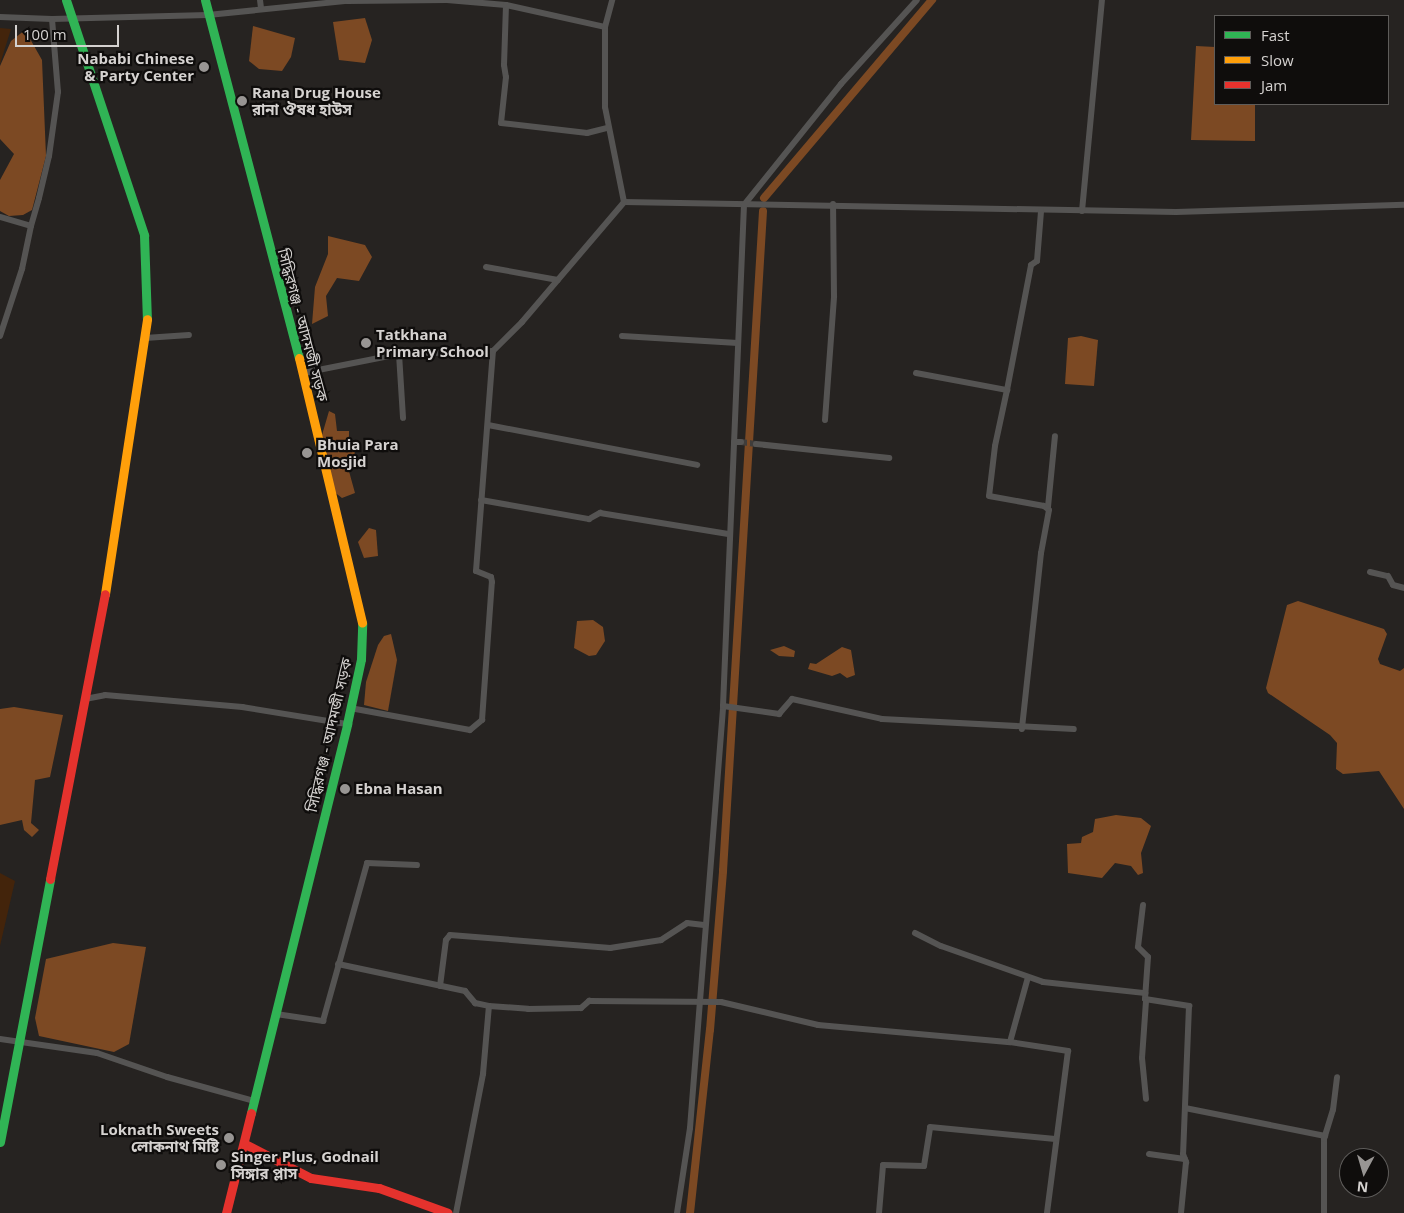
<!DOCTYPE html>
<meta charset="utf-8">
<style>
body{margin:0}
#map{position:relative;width:1404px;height:1213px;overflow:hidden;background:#262321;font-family:"Open Sans","Noto Sans Bengali",sans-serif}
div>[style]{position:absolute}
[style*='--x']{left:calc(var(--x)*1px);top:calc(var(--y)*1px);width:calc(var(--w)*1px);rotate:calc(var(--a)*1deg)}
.green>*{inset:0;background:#43240b}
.water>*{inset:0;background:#7c4923}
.canal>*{height:8px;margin:-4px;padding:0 4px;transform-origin:4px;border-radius:4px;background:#7c4923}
.street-tunnel>*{height:6px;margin-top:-3px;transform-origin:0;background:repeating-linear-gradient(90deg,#403d3b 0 6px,transparent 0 9px)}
.street>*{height:6px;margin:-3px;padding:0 3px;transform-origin:3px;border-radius:3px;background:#555453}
.fast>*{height:9px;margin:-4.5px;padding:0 4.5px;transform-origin:4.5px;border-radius:4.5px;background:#30b455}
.slow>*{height:9px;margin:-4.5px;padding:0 4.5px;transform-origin:4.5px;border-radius:4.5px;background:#ff9f0a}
.jam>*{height:9px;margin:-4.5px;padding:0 4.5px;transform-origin:4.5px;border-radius:4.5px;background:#e5322d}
.dots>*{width:14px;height:14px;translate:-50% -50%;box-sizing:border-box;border:2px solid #0f0d0c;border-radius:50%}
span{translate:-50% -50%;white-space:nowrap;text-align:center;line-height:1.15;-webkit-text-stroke:4.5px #0f0d0c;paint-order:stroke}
.poi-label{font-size:15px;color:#d5d2d0;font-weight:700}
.right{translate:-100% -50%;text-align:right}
.left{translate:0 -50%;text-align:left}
.street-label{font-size:15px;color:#d5d2d0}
.legend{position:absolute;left:1214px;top:15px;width:175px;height:90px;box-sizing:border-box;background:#0f0d0c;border:1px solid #5e5c5a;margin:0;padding:6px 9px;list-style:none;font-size:15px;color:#d5d2d0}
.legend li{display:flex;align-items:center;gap:10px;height:25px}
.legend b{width:25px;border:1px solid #5e5c5a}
.north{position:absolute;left:1339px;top:1148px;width:50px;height:50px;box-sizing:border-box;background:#0f0d0c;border:1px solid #5e5c5a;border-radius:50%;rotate:186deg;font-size:14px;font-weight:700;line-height:20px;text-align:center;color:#d5d2d0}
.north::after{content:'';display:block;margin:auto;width:18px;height:22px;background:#989593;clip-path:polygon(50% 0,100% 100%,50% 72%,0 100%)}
.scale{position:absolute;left:15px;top:25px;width:104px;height:22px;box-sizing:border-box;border:2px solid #d5d2d0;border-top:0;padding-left:6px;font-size:15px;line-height:18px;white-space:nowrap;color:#d5d2d0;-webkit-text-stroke:4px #0f0d0c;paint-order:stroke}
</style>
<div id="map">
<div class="green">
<div style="clip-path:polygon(0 28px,11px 29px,0 64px)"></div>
<div style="clip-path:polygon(0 873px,15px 881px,0 946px)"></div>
</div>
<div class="water">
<div style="clip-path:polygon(365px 18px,372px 40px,365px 63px,339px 60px,333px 22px)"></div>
<div style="clip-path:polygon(253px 26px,295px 38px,291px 57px,282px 71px,259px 69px,249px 61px)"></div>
<div style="clip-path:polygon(25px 30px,42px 60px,46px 156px,32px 210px,23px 215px,9px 216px,0 211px,0 180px,14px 154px,0 139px,0 66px,11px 41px)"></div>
<div style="clip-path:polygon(1196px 46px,1215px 47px,1215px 104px,1255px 104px,1255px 141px,1191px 140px)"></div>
<div style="clip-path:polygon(328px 236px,365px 245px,372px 257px,359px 281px,337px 278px,326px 296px,328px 316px,312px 324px,315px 287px,328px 254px)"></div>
<div style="clip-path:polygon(1081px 336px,1098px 340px,1094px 386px,1065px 384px,1068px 338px)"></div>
<div style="clip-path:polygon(329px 411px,335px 414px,337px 431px,349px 431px,349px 445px,355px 451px,354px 462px,347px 464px,355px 493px,342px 498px,333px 491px,322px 435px)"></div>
<div style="clip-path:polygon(369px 528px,376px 530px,378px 556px,364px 558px,358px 542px)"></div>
<div style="clip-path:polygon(1298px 601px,1384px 629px,1387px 634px,1378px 659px,1380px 664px,1400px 671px,1404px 668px,1404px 809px,1379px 771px,1343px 774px,1336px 769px,1337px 743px,1330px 735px,1268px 693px,1266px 688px,1287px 605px)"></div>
<div style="clip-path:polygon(593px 620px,603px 627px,605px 641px,596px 655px,589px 656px,574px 648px,577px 621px)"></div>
<div style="clip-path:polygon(391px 634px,397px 660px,388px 711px,364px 705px,366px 682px,378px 645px,384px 636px)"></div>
<div style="clip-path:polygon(784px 646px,795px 651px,794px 657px,779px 656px,770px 650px)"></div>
<div style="clip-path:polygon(842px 647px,851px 650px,855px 675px,847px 678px,840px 673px,832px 676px,808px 669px,810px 663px,816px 664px)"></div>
<div style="clip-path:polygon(14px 707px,63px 715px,50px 777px,35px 780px,31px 823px,39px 830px,32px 837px,24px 830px,22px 820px,0 825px,0 709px)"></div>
<div style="clip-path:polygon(1116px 815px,1141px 818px,1151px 826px,1141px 853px,1143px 873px,1138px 875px,1131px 866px,1115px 863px,1102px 878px,1068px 873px,1067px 844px,1081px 843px,1082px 837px,1093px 832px,1095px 819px)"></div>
<div style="clip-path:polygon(113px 943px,146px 947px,129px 1044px,114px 1052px,39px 1036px,35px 1018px,46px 959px)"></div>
</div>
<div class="canal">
<div style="--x:764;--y:198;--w:260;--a:-49.7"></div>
<div style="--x:690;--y:1213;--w:184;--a:-83.8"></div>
<div style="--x:710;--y:1030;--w:160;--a:-85.3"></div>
<div style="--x:723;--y:871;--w:661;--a:-86.53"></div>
</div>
<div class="street-tunnel">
<div style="--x:741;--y:442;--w:15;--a:8"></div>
</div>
<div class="street">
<div style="--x:260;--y:0;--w:8;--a:83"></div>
<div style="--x:506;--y:5;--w:60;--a:91.9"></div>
<div style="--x:504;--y:65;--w:12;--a:81"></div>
<div style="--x:506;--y:77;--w:46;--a:96.2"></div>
<div style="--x:501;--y:123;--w:87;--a:6.6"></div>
<div style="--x:587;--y:133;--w:21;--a:-14"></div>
<div style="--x:0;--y:17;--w:52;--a:2.2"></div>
<div style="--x:52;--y:19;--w:156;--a:-1.5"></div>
<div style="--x:208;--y:15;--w:140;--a:-5.8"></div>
<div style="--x:347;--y:1;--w:100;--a:-0.6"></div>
<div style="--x:447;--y:0;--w:59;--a:4.8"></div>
<div style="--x:506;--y:5;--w:101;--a:12.5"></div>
<div style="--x:605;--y:27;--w:80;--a:90"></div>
<div style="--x:605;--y:107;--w:97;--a:78.7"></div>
<div style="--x:624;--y:202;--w:552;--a:1.04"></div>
<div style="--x:1176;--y:212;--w:228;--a:-1.8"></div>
<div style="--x:605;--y:27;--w:28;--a:-75"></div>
<div style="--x:1082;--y:211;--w:212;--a:-84.6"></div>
<div style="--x:0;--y:217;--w:32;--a:16"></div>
<div style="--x:31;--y:226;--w:29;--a:-74"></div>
<div style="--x:39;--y:198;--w:43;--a:-76.6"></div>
<div style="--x:49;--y:156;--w:65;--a:-82"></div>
<div style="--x:58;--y:92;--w:73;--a:-94.7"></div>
<div style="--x:486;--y:267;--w:73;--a:10.2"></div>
<div style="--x:0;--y:336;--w:71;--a:-71.8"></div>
<div style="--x:22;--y:269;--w:44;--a:-78.2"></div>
<div style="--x:622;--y:336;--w:116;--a:3.5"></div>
<div style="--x:145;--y:338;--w:44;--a:-3.9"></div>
<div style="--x:399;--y:354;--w:64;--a:86.4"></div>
<div style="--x:303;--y:373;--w:98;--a:-11.2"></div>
<div style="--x:399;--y:354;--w:94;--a:-1.8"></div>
<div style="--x:493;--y:351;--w:41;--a:-45"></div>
<div style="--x:522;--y:322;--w:157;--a:-49.6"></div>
<div style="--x:916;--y:373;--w:93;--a:10.6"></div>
<div style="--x:1007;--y:390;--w:127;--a:-79.1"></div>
<div style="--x:1031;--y:265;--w:7;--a:-34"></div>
<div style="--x:1037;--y:261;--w:50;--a:-85.4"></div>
<div style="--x:1007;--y:390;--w:57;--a:102.1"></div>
<div style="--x:995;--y:446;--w:50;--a:96.8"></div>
<div style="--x:989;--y:496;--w:56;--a:10.3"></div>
<div style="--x:1044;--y:506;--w:6;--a:39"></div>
<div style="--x:1049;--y:510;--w:44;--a:100.5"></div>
<div style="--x:1041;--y:553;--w:177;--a:96.2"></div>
<div style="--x:825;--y:420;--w:124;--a:-85.8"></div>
<div style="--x:834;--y:296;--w:92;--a:-90.6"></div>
<div style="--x:488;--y:425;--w:213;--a:10.8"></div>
<div style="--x:734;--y:442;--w:7;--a:0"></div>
<div style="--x:756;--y:444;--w:134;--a:6"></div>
<div style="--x:481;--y:500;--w:110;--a:10"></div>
<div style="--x:589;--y:519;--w:13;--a:-29"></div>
<div style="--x:600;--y:513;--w:130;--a:9.3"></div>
<div style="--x:1048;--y:507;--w:71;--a:-84.4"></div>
<div style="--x:1370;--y:572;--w:18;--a:13"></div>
<div style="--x:1388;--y:576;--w:10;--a:61"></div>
<div style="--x:1393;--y:585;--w:11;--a:15"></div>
<div style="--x:85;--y:699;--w:20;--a:-11"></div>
<div style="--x:105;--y:695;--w:138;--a:5"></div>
<div style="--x:242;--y:707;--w:106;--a:9.2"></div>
<div style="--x:723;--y:706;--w:57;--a:8.1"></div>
<div style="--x:779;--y:714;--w:20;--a:-49"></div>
<div style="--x:792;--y:699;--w:92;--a:12.5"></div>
<div style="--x:882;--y:719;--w:192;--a:3"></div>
<div style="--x:350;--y:708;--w:122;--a:10.4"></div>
<div style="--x:470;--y:730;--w:16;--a:-40"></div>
<div style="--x:482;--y:720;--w:138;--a:-85.9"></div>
<div style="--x:492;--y:582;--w:5;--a:-101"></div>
<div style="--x:491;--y:577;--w:16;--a:-158"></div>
<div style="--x:476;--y:571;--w:221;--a:-85.6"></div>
<div style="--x:1143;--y:905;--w:42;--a:96.8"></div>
<div style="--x:1138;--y:947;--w:14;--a:45"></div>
<div style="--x:1148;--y:957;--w:42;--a:94.1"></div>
<div style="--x:1145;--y:999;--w:45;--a:9"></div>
<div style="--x:1189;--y:1006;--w:148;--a:92.3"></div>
<div style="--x:1183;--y:1154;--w:9;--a:69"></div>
<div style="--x:1186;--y:1162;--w:51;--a:95.6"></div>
<div style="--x:915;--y:933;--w:29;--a:27"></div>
<div style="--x:941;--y:946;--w:108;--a:19.4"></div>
<div style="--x:1043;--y:982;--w:103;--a:6.2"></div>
<div style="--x:338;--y:964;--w:130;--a:12"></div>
<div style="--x:465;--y:991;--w:16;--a:50"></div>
<div style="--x:475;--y:1003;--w:14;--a:12"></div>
<div style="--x:489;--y:1006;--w:39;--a:4"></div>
<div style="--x:528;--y:1009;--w:53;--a:-1.1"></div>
<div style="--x:581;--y:1008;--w:11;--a:-41"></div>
<div style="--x:589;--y:1001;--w:132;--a:0.4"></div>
<div style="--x:721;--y:1002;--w:100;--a:13.3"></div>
<div style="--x:818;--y:1025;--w:193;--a:5.1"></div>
<div style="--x:1010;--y:1042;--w:59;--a:8.8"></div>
<div style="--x:1068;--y:1051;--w:163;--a:97.4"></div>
<div style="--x:440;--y:986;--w:46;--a:-82.6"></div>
<div style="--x:446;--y:940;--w:6;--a:-51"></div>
<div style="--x:450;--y:935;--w:161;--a:4.6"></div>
<div style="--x:610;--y:948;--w:52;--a:-8.9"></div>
<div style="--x:661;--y:940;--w:31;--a:-33"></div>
<div style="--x:687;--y:923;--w:17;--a:7"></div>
<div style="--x:1146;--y:1001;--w:57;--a:94"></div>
<div style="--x:1142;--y:1058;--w:41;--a:84.4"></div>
<div style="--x:276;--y:1014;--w:48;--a:8.5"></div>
<div style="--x:323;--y:1021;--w:164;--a:-74.4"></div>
<div style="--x:367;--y:863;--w:50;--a:2.3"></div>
<div style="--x:0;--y:1039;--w:98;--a:8.2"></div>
<div style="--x:97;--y:1053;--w:74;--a:18.9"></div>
<div style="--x:167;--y:1077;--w:90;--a:15.4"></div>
<div style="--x:1010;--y:1042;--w:67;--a:-74.5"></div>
<div style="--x:1185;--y:1108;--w:143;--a:11.3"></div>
<div style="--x:1149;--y:1154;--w:36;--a:8"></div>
<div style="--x:456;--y:1213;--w:142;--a:-79"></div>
<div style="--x:483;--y:1074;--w:68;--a:-85"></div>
<div style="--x:677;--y:1213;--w:86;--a:-81.3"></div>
<div style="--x:690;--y:1128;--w:423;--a:-85.5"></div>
<div style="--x:723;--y:706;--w:501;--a:-87.6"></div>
<div style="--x:744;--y:205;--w:155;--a:-51.3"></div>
<div style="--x:841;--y:84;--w:113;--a:-47.9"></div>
<div style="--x:879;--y:1213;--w:48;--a:-85.2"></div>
<div style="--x:883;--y:1165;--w:41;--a:1.4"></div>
<div style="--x:924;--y:1166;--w:39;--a:-81"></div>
<div style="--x:930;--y:1127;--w:126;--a:5.5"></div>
<div style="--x:1324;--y:1213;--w:74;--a:-90"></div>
<div style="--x:1324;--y:1139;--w:30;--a:-73"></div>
<div style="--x:1333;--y:1110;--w:33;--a:-83"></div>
</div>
<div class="fast">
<div style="--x:66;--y:0;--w:248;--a:71.6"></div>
<div style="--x:144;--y:235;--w:84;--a:88"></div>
<div style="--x:205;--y:0;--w:370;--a:75.3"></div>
<div style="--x:251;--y:1113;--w:401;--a:-76.1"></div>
<div style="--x:347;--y:724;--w:66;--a:-77.8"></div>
<div style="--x:361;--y:659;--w:36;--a:-88"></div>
<div style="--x:0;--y:1142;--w:268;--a:-79.2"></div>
</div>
<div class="slow">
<div style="--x:299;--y:358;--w:272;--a:76.6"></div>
<div style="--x:105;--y:594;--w:278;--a:-81.3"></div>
</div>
<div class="jam">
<div style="--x:50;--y:879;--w:290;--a:-79.1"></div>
<div style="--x:245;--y:1144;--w:74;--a:27.3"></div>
<div style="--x:311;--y:1178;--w:69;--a:8.4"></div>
<div style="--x:379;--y:1188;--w:73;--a:19.9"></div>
<div style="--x:226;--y:1213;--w:103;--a:-76"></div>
</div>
<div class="dots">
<div style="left:204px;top:67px;background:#989593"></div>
<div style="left:242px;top:101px;background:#989593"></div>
<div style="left:366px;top:343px;background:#989593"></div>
<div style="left:307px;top:453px;background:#989593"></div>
<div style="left:345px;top:789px;background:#989593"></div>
<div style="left:229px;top:1138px;background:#989593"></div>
<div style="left:221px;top:1165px;background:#989593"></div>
</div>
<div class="poi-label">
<span class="right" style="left:194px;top:67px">Nababi Chinese<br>&amp; Party Center</span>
<span class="left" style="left:252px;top:101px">Rana Drug House<br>রানা ঔষধ হাউস</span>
<span class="left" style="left:376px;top:343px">Tatkhana<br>Primary School</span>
<span class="left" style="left:317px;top:453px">Bhuia Para<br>Mosjid</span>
<span class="left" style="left:355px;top:789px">Ebna Hasan</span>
<span class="right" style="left:219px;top:1138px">Loknath Sweets<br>লোকনাথ মিষ্টি</span>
<span class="left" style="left:231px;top:1165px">Singer Plus, Godnail<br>সিঙ্গার প্লাস</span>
</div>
<div class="street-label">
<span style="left:303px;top:325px;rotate:75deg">সিদ্ধিরগঞ্জ - আদমজী সড়ক</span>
<span style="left:329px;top:735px;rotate:-77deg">সিদ্ধিরগঞ্জ - আদমজী সড়ক</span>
</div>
<ul class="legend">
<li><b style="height:6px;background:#30b455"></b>Fast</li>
<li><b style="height:6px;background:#ff9f0a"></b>Slow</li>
<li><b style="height:6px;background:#e5322d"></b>Jam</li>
</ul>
<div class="north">N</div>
<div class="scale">100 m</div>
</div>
